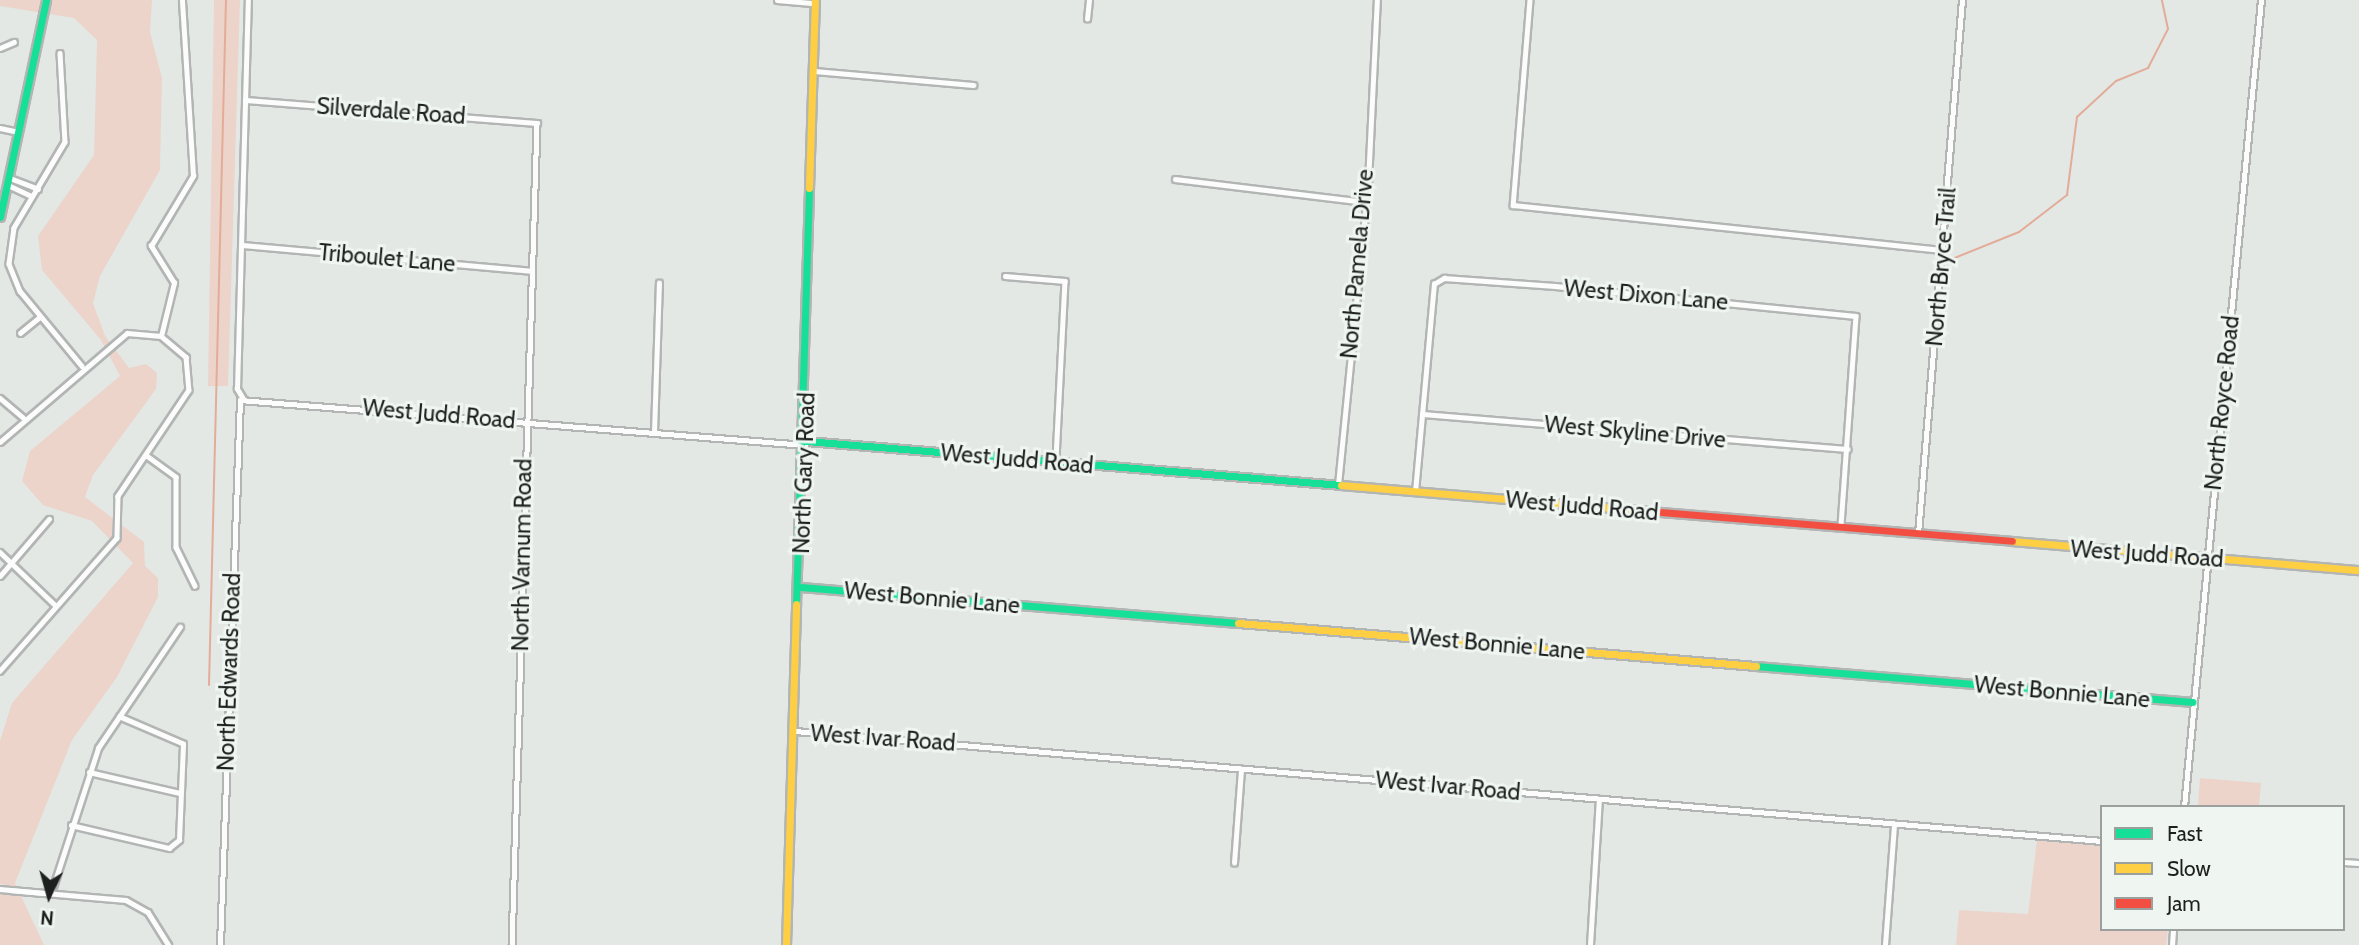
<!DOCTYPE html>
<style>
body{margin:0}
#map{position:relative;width:2359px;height:945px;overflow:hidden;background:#e3e8e5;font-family:Cabin,sans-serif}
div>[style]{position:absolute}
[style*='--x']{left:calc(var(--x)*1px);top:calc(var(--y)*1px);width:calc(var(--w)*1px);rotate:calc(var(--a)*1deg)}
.green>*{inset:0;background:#ecd4ca}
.stream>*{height:2px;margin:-1px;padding:0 1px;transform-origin:1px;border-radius:1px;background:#e3ac98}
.roads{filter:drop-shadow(2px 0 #b2b5b4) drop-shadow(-2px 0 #b2b5b4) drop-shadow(0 2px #b2b5b4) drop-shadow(0 -2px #b2b5b4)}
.street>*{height:4.5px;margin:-2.25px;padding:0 2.25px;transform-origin:2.25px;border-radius:2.25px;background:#fbfcfb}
.fast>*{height:7px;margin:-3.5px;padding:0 3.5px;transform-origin:3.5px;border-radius:3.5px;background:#16e098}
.slow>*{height:7px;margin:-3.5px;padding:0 3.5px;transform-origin:3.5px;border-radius:3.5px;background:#ffcf43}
.jam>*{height:7px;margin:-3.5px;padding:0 3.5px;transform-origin:3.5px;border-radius:3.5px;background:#f24e42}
span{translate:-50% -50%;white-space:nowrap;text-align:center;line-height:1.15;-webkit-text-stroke:6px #eff6f2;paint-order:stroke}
.street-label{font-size:23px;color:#1d201f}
.legend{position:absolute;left:2100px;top:805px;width:245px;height:126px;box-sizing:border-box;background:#eff6f2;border:2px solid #9ba09e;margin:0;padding:9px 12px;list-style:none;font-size:21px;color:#1d201f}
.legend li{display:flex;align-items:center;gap:14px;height:35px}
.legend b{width:35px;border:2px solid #9ba09e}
.north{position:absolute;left:14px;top:861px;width:70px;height:70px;-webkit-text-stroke:5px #eff6f2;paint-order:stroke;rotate:185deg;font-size:19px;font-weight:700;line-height:28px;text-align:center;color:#1d201f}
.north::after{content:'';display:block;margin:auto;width:24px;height:32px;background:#1d201f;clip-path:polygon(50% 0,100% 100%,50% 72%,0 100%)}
</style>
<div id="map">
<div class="green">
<div style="clip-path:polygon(0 0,152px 0,150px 32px,162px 78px,160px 170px,100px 276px,93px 303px,105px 336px,129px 368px,146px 364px,157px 373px,156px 389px,93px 475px,85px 497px,144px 542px,145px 566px,158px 578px,158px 597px,117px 677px,72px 740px,15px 883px,44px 945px,0 945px,0 896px,6px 885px,0 884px,0 741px,12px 703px,133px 563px,92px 521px,43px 505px,22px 481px,30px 451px,120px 376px,101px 340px,42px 270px,38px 236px,94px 155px,97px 40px,74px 18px,0 6px)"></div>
<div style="clip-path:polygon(214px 0,240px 0,228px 386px,208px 386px)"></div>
<div style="clip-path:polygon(2200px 778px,2261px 783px,2259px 807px,2198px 807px)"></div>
<div style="clip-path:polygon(2037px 840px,2102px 846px,2102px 929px,2168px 929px,2166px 945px,1956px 945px,1959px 910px,2028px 914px)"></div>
</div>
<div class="stream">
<div style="--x:1942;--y:263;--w:83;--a:-21.9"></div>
<div style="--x:2019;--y:232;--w:61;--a:-37.6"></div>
<div style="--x:2067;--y:195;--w:79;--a:-82.7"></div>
<div style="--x:2077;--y:117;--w:53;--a:-42.7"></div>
<div style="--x:2116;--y:81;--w:35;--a:-22"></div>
<div style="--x:2148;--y:68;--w:44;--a:-62.9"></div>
<div style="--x:2168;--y:29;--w:30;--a:-102"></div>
<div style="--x:209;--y:685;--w:685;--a:-88.58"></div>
</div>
<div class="roads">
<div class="street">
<div style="--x:777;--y:0;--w:37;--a:5"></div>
<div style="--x:1530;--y:0;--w:206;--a:94.7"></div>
<div style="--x:1513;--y:205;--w:431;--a:6"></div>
<div style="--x:1087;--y:19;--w:19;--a:-84"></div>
<div style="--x:0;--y:48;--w:15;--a:-23"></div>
<div style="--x:60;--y:53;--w:89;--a:86.8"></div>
<div style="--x:65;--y:142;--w:100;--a:120.7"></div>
<div style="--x:14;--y:228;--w:36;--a:98"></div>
<div style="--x:9;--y:264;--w:29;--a:68"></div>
<div style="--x:20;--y:291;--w:97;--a:50.4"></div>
<div style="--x:814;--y:71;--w:160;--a:5"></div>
<div style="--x:245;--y:100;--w:293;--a:4.5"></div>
<div style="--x:537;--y:123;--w:822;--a:91.74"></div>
<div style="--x:0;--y:128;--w:19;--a:12"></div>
<div style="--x:10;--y:178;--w:30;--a:21"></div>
<div style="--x:1175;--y:179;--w:191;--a:6.9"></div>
<div style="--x:8;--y:185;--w:26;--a:25"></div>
<div style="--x:242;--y:245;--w:290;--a:5.1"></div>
<div style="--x:1005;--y:276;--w:60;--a:4.8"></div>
<div style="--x:1065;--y:281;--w:180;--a:92.9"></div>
<div style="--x:20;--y:333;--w:26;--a:-39"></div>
<div style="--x:161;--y:336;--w:55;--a:-76.2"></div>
<div style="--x:174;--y:283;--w:44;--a:-121.9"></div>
<div style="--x:151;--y:246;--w:82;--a:-59"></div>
<div style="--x:193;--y:176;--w:176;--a:-93.6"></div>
<div style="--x:0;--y:398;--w:30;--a:40"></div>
<div style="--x:243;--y:399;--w:12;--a:-121"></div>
<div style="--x:237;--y:389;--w:389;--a:-88.4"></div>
<div style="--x:1422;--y:414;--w:427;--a:4.7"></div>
<div style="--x:654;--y:432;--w:149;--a:-88.1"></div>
<div style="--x:0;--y:442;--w:167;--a:-40.6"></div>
<div style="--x:127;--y:333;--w:34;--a:5"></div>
<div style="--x:161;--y:336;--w:33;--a:40"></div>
<div style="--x:186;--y:357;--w:33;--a:85"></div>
<div style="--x:189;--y:390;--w:128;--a:123.8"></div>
<div style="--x:118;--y:496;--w:42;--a:91.4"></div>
<div style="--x:117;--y:538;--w:177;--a:131.3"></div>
<div style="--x:146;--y:455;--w:37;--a:36"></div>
<div style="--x:176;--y:477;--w:70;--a:90"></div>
<div style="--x:176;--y:547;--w:43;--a:64"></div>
<div style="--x:1338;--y:485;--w:304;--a:-84.3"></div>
<div style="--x:1368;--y:182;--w:182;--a:-87.2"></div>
<div style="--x:1415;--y:492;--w:209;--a:-84.8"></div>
<div style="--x:1434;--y:284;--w:12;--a:-31"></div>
<div style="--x:1444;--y:278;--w:111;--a:4.1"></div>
<div style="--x:1555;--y:286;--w:302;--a:5.7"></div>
<div style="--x:1856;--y:316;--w:212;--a:94.1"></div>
<div style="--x:1918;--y:534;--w:536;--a:-85.29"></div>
<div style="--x:0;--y:552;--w:75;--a:43.9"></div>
<div style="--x:0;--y:576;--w:75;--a:-49.3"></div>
<div style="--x:795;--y:731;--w:1312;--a:4.81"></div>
<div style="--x:89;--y:772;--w:93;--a:13"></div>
<div style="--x:2184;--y:807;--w:811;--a:-84.55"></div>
<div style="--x:71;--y:825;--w:101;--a:13.2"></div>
<div style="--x:169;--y:848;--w:13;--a:-39"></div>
<div style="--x:179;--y:840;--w:96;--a:-87.6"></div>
<div style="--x:183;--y:744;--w:69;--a:-156.8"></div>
<div style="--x:2343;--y:862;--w:16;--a:4"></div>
<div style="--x:1234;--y:863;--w:94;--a:-85.7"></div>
<div style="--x:0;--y:889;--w:43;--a:5.3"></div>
<div style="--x:10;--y:890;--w:116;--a:4.9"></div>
<div style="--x:126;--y:900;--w:25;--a:29"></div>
<div style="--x:148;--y:912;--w:39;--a:58"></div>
<div style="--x:51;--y:893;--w:152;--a:-72"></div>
<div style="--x:98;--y:748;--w:146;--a:-55.9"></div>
<div style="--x:220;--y:945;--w:545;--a:-87.9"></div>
<div style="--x:240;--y:400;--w:567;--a:4.55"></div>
<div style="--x:1590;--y:945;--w:146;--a:-86.5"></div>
<div style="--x:1885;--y:945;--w:121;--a:-85.7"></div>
<div style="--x:2172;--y:945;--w:16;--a:-86"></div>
</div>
<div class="fast">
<div style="--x:0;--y:217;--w:222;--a:-78"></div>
<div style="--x:806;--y:441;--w:537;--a:4.7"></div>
<div style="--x:801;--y:587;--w:438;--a:4.7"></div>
<div style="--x:796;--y:604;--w:416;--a:-88.2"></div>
<div style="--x:1756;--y:666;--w:438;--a:4.7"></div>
</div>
<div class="slow">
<div style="--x:809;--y:188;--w:188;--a:-88.2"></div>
<div style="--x:1341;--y:485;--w:321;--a:4.8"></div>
<div style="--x:2012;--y:541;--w:348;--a:4.8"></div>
<div style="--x:1238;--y:623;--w:520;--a:4.75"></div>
<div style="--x:786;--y:945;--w:341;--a:-88.3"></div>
</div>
<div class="jam">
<div style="--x:1661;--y:512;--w:352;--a:4.7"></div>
</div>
</div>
<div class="street-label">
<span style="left:391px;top:111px;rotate:4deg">Silverdale Road</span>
<span style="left:387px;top:258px;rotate:5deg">Triboulet Lane</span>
<span style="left:1357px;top:264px;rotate:-85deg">North Pamela Drive</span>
<span style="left:1941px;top:267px;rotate:-85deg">North Bryce Trail</span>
<span style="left:1646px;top:295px;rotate:5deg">West Dixon Lane</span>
<span style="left:2222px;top:403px;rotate:-84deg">North Royce Road</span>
<span style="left:439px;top:414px;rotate:5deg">West Judd Road</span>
<span style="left:1635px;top:432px;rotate:5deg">West Skyline Drive</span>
<span style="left:1017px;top:459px;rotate:5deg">West Judd Road</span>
<span style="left:804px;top:473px;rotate:-88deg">North Gary Road</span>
<span style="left:1582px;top:506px;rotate:5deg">West Judd Road</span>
<span style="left:2147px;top:554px;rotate:4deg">West Judd Road</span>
<span style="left:522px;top:555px;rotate:-89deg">North Varnum Road</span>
<span style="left:932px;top:598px;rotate:5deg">West Bonnie Lane</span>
<span style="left:1497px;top:644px;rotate:5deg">West Bonnie Lane</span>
<span style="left:229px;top:672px;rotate:-88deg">North Edwards Road</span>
<span style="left:2062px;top:692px;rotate:5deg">West Bonnie Lane</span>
<span style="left:883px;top:738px;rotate:4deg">West Ivar Road</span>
<span style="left:1448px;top:786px;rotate:5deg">West Ivar Road</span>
</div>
<ul class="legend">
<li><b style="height:9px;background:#16e098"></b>Fast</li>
<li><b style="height:9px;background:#ffcf43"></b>Slow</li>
<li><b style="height:9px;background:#f24e42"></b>Jam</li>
</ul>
<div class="north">N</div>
</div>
